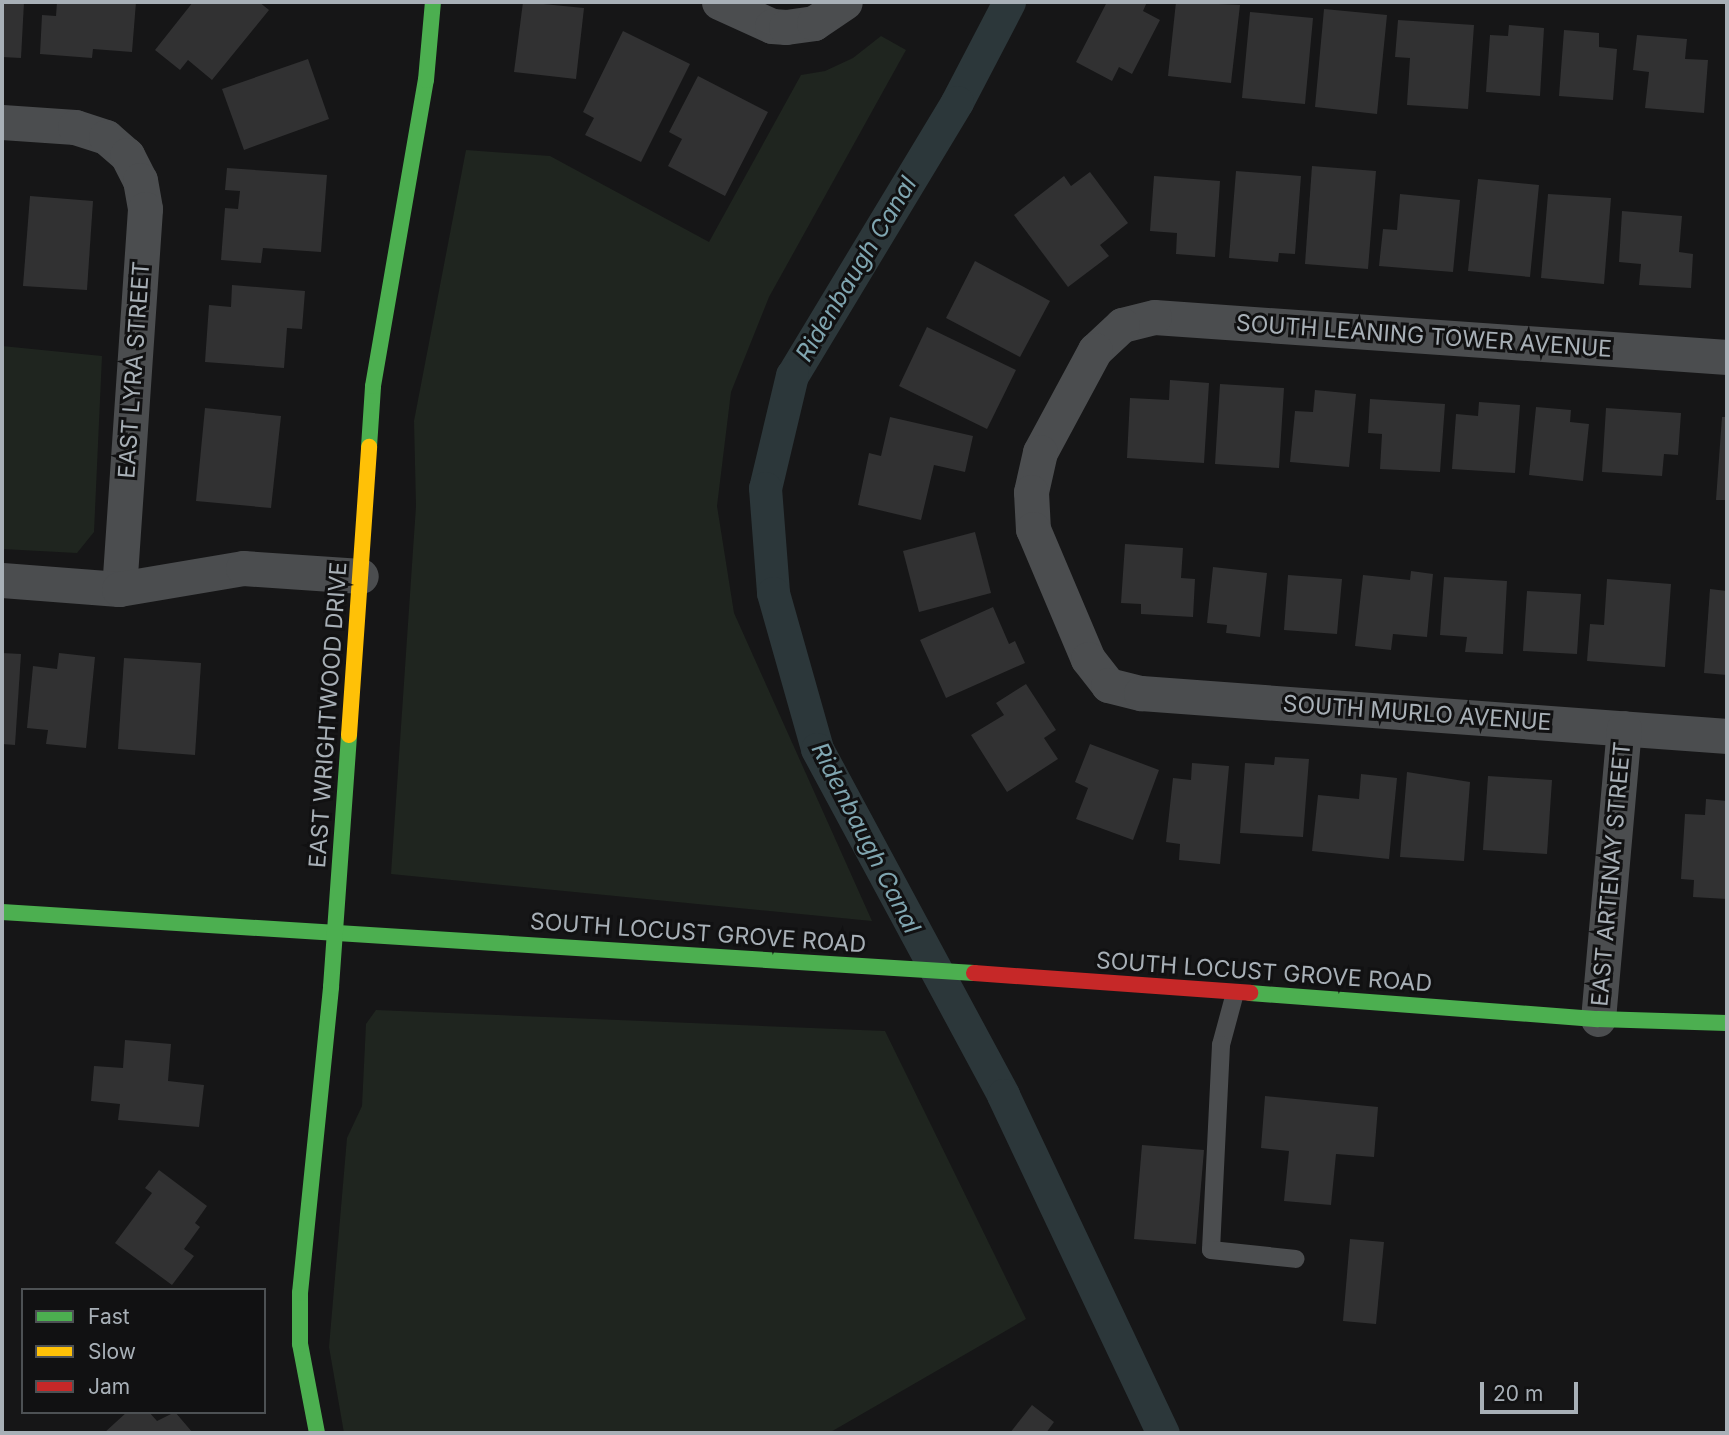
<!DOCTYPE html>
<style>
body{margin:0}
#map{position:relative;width:1729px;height:1435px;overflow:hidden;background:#161617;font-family:Inter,sans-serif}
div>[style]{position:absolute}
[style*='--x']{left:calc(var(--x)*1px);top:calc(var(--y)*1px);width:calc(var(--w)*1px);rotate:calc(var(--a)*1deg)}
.green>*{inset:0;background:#1f251f}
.canal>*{height:33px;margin:-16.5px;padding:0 16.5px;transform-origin:16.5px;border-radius:16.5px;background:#2c373a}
.building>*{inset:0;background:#313132}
.lane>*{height:18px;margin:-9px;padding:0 9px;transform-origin:9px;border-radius:9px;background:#4b4d4f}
.street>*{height:35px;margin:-17.5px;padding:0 17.5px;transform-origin:17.5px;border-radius:17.5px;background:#4b4d4f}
.fast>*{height:16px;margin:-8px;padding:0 8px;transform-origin:8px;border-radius:8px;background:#4caf50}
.slow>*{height:16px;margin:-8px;padding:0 8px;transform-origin:8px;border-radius:8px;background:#ffc107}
.jam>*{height:16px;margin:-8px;padding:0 8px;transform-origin:8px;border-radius:8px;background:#c62828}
span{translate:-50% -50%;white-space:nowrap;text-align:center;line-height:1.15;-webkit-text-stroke:6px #111112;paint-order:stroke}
.street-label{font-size:23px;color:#a8b0b7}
.water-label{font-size:24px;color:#80a6b1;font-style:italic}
.frame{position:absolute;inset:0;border:4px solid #a8b0b7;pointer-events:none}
.legend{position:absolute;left:21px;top:1288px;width:245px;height:126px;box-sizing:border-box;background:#111112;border:2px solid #4d5154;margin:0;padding:9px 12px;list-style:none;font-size:21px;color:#a8b0b7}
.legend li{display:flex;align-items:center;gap:14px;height:35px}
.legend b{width:35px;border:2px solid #4d5154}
.scale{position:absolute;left:1480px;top:1382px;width:98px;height:32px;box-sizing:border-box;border:4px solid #a8b0b7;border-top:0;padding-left:9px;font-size:21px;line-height:24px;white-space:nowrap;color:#a8b0b7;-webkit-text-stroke:5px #111112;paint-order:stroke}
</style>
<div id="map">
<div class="green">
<div style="clip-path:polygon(881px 36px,906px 50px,769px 297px,731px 392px,717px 506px,734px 613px,872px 921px,391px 874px,416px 506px,414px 421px,466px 150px,550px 156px,709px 242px,801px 75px,825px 71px,853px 58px)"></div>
<div style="clip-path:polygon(2px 346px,102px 356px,94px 532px,77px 553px,2px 549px)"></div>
<div style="clip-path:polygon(376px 1010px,885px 1031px,1026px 1319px,829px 1433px,344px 1433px,329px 1347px,347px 1138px,362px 1106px,366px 1024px)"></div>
</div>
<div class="canal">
<div style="--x:1009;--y:2;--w:113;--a:117.5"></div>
<div style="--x:957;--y:102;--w:319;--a:121.1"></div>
<div style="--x:792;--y:375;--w:116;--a:103.4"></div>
<div style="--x:765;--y:488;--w:105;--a:85.6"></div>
<div style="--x:773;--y:593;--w:162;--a:74.2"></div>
<div style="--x:817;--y:749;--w:393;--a:61.7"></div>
<div style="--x:1003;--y:1095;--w:374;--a:64.7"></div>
</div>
<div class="building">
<div style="clip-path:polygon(2px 2px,24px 2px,21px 58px,2px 57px)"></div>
<div style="clip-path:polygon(57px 2px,136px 2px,132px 52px,93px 49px,92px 58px,40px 54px,42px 15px,56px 16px)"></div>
<div style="clip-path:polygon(193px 2px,259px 2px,269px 10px,212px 80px,188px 60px,180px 70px,155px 50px)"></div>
<div style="clip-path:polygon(523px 2px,584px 8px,576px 79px,514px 72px)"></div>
<div style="clip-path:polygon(1107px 2px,1147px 2px,1143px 11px,1160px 20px,1132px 74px,1119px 67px,1112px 81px,1076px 62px)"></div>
<div style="clip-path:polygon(1176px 2px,1240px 5px,1231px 83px,1168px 76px)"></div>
<div style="clip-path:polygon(1324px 9px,1387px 15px,1377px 114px,1315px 107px)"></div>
<div style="clip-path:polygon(1250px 12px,1313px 18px,1305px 104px,1242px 98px)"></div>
<div style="clip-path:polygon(1398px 20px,1474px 25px,1468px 109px,1407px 105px,1410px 58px,1395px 57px)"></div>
<div style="clip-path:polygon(1509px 25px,1544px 28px,1540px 96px,1486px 92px,1490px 35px,1508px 36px)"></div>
<div style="clip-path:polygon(1564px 30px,1599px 33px,1599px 47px,1617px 49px,1613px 100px,1559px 96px)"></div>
<div style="clip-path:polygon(623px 31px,690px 64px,641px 162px,585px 135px,594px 118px,583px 112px)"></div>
<div style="clip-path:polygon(1637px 35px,1687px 39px,1685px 59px,1708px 60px,1704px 113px,1645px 108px,1649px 72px,1633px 70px)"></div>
<div style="clip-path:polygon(308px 59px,329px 119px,244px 150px,222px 89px)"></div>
<div style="clip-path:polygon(698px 76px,768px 112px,725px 196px,668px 166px,682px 139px,669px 132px)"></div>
<div style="clip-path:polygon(1312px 166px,1376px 171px,1368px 269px,1305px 264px)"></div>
<div style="clip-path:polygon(227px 168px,327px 175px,321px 252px,263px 248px,261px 263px,221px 260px,225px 208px,238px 209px,240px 191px,225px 190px)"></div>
<div style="clip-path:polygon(1236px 171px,1301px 176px,1295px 254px,1279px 253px,1278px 262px,1229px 258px)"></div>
<div style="clip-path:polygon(1090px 172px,1128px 223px,1100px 245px,1109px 256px,1068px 287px,1014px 215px,1064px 176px,1071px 186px)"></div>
<div style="clip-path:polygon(1154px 176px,1220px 181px,1215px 257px,1176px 254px,1177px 233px,1150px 231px)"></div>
<div style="clip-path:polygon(1478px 179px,1539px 185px,1530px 277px,1468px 271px)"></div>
<div style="clip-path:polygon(1400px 194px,1460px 200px,1453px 272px,1379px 266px,1383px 229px,1397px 230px)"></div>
<div style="clip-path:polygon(1548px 194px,1611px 198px,1604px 284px,1541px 278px)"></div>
<div style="clip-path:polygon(30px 196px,93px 201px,87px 290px,23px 286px)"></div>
<div style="clip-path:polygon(1622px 211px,1682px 216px,1679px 252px,1693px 254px,1691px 288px,1639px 285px,1641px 264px,1619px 262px)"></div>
<div style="clip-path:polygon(975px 261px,1050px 301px,1020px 357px,946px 318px)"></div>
<div style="clip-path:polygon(232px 285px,305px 291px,302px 329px,287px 328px,284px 368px,205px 362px,209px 305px,231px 307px)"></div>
<div style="clip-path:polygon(927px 327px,1016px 370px,987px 429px,899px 386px)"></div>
<div style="clip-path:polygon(1170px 380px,1209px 383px,1204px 463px,1127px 458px,1130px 398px,1169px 400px)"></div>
<div style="clip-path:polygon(1220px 384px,1284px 388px,1279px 468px,1215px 464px)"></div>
<div style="clip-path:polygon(1315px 390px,1356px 394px,1349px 467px,1290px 462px,1295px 411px,1313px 412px)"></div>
<div style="clip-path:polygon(1370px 399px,1445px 404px,1440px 472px,1380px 469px,1382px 434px,1368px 433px)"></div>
<div style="clip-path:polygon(1479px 402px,1520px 405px,1515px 473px,1452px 469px,1456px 414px,1478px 416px)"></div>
<div style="clip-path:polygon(1536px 407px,1571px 410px,1570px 422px,1589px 424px,1583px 481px,1529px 475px)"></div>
<div style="clip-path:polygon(205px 408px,281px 416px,271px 508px,196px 501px)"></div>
<div style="clip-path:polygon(1606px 408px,1681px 413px,1678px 455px,1664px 454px,1662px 476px,1602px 472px)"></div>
<div style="clip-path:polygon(890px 417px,973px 436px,965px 472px,934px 465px,921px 520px,858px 505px,869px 453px,881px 456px)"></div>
<div style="clip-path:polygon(1722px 417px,1727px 417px,1727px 500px,1716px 500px)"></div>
<div style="clip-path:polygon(975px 532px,991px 593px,919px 612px,903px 551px)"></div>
<div style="clip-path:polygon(1125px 544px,1183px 548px,1181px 578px,1195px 579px,1193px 617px,1141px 614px,1141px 604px,1121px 603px)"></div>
<div style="clip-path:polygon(1213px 567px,1267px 573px,1260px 637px,1226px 633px,1227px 625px,1207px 623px)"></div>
<div style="clip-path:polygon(1411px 571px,1433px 574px,1427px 637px,1393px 634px,1391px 650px,1355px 646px,1363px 575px,1410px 580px)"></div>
<div style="clip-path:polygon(1288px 575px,1342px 579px,1337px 634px,1284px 630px)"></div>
<div style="clip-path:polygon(1444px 577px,1507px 581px,1503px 654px,1465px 652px,1467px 637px,1440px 635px)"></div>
<div style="clip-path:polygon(1607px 579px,1671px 584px,1665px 667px,1587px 661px,1590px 624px,1604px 625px)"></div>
<div style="clip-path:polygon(1710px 589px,1727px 591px,1727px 675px,1704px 673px)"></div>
<div style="clip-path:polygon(1527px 591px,1581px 594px,1577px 654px,1523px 651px)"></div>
<div style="clip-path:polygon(993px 607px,1009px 644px,1015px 641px,1025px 663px,946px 698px,920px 640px)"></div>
<div style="clip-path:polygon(2px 653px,21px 654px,15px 745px,2px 744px)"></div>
<div style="clip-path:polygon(59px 653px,95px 657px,86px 748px,46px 744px,48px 730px,27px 728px,33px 666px,57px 669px)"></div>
<div style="clip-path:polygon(124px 658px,201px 663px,195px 755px,118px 749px)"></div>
<div style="clip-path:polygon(1026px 684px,1056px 730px,1044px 738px,1058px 759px,1007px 792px,971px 735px,1004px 715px,996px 703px)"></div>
<div style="clip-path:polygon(1090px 744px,1159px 770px,1133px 840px,1076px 819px,1088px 788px,1075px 782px)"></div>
<div style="clip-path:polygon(1275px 757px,1309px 759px,1303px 837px,1240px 833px,1245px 763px,1274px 765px)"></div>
<div style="clip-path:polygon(1192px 763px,1229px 766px,1220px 864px,1179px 860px,1180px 844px,1166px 842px,1173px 778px,1191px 780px)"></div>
<div style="clip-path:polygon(1407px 772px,1470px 782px,1464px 861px,1400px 857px)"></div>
<div style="clip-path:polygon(1361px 774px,1397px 778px,1389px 859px,1312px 851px,1318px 795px,1359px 799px)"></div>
<div style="clip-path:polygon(1488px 776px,1552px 780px,1547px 854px,1483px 850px)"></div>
<div style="clip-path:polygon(1706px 799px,1727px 801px,1727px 899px,1693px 897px,1694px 880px,1681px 879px,1685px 814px,1705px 815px)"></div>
<div style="clip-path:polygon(125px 1040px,171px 1044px,168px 1081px,204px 1085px,199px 1127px,118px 1120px,120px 1104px,91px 1101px,94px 1066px,123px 1068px)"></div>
<div style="clip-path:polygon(1265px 1096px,1378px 1107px,1374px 1157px,1336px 1154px,1331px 1205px,1284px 1201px,1289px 1151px,1261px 1148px)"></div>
<div style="clip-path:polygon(1142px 1145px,1204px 1150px,1196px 1244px,1134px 1239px)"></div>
<div style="clip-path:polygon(159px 1170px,207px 1206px,195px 1223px,200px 1227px,184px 1249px,194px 1256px,172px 1285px,115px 1243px,152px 1193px,145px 1188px)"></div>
<div style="clip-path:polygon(1350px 1239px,1384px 1242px,1376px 1324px,1343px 1321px)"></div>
<div style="clip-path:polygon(1032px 1405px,1054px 1422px,1046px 1433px,1010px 1433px)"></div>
<div style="clip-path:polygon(127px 1412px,149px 1412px,157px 1421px,175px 1412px,193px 1433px,104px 1433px)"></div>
</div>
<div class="lane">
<div style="--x:1235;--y:993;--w:54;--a:105.1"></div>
<div style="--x:1221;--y:1045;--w:205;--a:92.8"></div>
<div style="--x:1211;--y:1250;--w:85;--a:6"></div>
</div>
<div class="street">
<div style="--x:719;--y:2;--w:58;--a:24.4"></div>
<div style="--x:772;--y:26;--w:14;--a:4"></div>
<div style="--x:786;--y:27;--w:28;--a:-8"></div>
<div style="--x:814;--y:23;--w:37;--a:-34"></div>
<div style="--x:2;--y:122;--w:73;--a:3.9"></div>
<div style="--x:75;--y:127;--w:33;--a:18"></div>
<div style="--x:106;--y:137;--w:28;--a:41"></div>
<div style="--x:127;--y:155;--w:28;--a:63"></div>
<div style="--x:140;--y:180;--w:29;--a:80"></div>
<div style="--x:145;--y:209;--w:381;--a:93.9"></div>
<div style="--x:1727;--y:357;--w:574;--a:-176.01"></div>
<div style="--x:1154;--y:317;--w:33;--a:166"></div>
<div style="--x:1122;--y:325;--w:37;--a:137"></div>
<div style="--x:1095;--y:350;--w:116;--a:118.3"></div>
<div style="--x:1040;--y:452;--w:41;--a:102.7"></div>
<div style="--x:1031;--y:492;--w:37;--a:87"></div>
<div style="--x:1033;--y:529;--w:141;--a:67.1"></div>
<div style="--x:1088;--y:659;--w:33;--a:52"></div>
<div style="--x:1108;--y:685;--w:34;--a:14"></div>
<div style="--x:1141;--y:693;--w:588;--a:4.2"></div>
<div style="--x:2;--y:580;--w:117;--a:4.4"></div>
<div style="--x:119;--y:589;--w:126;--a:-9.6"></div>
<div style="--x:243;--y:568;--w:118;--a:3.9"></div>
<div style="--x:1598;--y:1019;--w:292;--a:-84.9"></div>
</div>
<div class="fast">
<div style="--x:369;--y:447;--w:61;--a:-86.2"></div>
<div style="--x:373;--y:386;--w:311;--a:-80.2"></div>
<div style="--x:426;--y:80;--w:78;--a:-84.9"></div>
<div style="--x:2;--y:912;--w:974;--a:3.59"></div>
<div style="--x:1250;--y:993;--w:349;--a:4.3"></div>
<div style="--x:1598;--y:1019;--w:129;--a:1.8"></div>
<div style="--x:317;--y:1433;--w:91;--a:-100.8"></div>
<div style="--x:300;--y:1344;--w:51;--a:-90"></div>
<div style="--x:300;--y:1293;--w:308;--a:-84.2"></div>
<div style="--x:331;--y:987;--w:253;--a:-85.9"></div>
</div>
<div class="slow">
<div style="--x:349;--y:735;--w:289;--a:-86"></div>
</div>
<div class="jam">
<div style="--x:974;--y:973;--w:277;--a:4.1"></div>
</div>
<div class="street-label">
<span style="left:1424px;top:336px;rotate:4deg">SOUTH LEANING TOWER AVENUE</span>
<span style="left:134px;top:370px;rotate:-86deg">EAST LYRA STREET</span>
<span style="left:1417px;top:713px;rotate:4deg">SOUTH MURLO AVENUE</span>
<span style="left:328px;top:715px;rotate:-86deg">EAST WRIGHTWOOD DRIVE</span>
<span style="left:1611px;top:874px;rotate:-85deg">EAST ARTENAY STREET</span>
<span style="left:698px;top:933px;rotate:4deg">SOUTH LOCUST GROVE ROAD</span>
<span style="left:1264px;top:972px;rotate:4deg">SOUTH LOCUST GROVE ROAD</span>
</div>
<div class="water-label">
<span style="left:856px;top:269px;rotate:-59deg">Ridenbaugh Canal</span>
<span style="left:866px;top:838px;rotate:63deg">Ridenbaugh Canal</span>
</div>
<div class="frame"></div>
<ul class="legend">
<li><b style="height:9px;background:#4caf50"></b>Fast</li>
<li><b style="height:9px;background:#ffc107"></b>Slow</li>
<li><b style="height:9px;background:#c62828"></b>Jam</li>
</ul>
<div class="scale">20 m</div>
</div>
